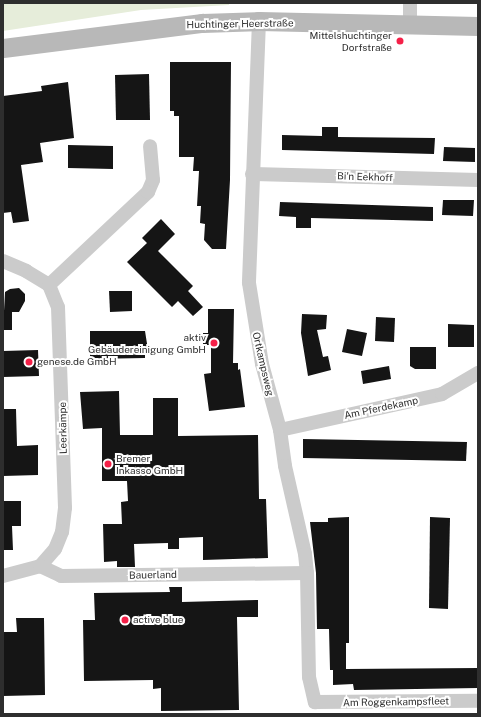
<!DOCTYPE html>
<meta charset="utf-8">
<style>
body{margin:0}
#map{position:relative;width:481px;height:717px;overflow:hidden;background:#fff;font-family:"Public Sans",sans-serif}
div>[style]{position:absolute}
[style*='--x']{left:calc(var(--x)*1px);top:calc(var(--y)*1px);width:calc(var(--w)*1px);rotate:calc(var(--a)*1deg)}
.green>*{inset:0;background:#e6edda}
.building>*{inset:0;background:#151515}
.minor>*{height:14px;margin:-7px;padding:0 7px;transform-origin:7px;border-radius:7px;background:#cbcbcb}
.secondary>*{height:19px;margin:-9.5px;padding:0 9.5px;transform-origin:9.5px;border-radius:9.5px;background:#b8b8b8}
.dots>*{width:11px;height:11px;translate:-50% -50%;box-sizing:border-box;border:2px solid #fff;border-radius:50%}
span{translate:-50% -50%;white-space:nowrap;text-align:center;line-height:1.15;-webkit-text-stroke:4px #fff;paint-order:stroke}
.street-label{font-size:10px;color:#2e2e2e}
.poi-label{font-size:10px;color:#2e2e2e}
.right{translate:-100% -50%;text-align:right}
.left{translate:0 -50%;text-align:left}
.frame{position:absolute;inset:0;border:4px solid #2e2e2e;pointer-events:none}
</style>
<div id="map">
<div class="green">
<div style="clip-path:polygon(3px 3px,229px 3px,229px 5px,141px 10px,3px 31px)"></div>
</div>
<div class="building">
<div style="clip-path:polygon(170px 62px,231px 62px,230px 180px,226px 249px,212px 249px,204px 240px,205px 224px,200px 223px,201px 206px,197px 206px,199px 171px,193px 171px,194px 157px,179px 157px,179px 116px,174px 116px,174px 111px,170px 111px)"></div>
<div style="clip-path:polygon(149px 74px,150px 120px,116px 120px,115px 75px)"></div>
<div style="clip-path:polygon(68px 82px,74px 138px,40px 143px,43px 162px,21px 165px,29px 221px,13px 223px,11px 212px,3px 213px,3px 96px,42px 91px,41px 86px)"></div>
<div style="clip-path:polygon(322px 127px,338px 127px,338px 137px,435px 138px,434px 154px,282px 150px,282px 135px,322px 136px)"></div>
<div style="clip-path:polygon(68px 145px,113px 146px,113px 169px,68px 168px)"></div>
<div style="clip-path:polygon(444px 147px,475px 148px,475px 162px,443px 161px)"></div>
<div style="clip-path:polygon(443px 200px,474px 200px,473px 216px,442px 215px)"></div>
<div style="clip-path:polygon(280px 202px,433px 207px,433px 221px,311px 218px,311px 228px,296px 228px,296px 217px,279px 216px)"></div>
<div style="clip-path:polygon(161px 219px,175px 234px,158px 251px,193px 286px,188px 291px,203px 307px,193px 316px,178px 301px,172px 307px,127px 262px,147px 243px,142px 238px)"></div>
<div style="clip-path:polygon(19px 288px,25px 294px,25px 301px,19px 312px,12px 312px,12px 330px,3px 330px,5px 292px,10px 289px)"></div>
<div style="clip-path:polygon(109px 291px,132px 291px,132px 311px,110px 312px)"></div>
<div style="clip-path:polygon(208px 309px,234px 309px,233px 363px,238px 363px,238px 370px,240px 369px,245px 407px,209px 411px,204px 374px,211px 373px,211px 345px,203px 345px,203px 333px,208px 333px)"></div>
<div style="clip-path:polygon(302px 314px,327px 315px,326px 329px,317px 330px,323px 357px,328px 356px,331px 370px,308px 376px,301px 333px)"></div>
<div style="clip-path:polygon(376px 317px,395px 318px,394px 342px,375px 341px)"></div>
<div style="clip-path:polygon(448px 324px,474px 325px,474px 347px,448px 347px)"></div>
<div style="clip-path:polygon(347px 329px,367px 333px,362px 356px,342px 352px)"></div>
<div style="clip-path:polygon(90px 331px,145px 331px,148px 350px,145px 350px,145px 358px,90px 359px)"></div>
<div style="clip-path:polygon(410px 347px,436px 347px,436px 369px,415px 369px,410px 366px)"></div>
<div style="clip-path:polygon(38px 350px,39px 376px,3px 377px,3px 351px)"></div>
<div style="clip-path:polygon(389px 366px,391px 379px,363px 384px,361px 371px)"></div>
<div style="clip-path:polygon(119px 391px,120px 435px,153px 435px,153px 398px,178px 398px,178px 436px,258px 435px,259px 499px,266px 499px,268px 558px,203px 560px,203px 537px,179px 538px,179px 549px,168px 549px,168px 543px,134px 544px,135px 567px,117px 567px,117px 561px,104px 562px,103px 524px,122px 524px,121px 502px,128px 501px,127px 481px,102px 481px,102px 428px,83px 429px,80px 392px)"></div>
<div style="clip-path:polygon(3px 409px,16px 409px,17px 446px,38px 445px,38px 475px,3px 476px)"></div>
<div style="clip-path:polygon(303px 439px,467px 442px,466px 461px,303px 458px)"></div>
<div style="clip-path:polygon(3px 501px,21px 501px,21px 526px,12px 526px,13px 550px,3px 550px)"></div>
<div style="clip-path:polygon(349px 517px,349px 643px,346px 643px,346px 669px,478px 668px,478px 688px,354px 690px,353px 684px,333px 685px,333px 670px,330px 670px,329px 629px,317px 629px,316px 573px,310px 522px,328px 522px,328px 518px)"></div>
<div style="clip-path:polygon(430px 517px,450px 518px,448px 609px,429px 608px)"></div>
<div style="clip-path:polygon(169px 587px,182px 587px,182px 602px,258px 600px,258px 617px,237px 617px,239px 710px,161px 711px,161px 688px,153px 689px,153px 680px,84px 681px,83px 620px,95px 620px,94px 593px,170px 592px)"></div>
<div style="clip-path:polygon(16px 618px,44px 618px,45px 695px,3px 696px,3px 632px,17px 632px)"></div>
</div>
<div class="minor">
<div style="--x:410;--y:3;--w:22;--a:90"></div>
<div style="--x:259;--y:21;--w:262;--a:92.2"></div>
<div style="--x:249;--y:283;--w:82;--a:80.9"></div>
<div style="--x:262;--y:364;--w:68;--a:74.7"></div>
<div style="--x:280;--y:430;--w:36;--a:82"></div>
<div style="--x:285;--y:466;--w:90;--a:77.2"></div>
<div style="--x:305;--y:554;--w:19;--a:84"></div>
<div style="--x:307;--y:573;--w:104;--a:88.9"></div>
<div style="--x:309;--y:677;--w:26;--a:77"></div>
<div style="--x:315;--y:702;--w:163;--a:-0.4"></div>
<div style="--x:252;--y:174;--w:226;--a:1.5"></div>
<div style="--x:3;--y:261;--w:25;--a:23"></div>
<div style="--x:26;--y:271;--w:27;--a:31"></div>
<div style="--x:49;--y:285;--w:24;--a:68"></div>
<div style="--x:58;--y:307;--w:201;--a:88"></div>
<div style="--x:65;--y:508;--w:24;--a:97"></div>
<div style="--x:62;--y:532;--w:18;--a:112"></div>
<div style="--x:55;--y:549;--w:23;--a:131"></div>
<div style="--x:49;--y:285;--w:136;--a:-43.2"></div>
<div style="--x:148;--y:192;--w:13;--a:-67"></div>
<div style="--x:153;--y:180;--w:34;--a:-95"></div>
<div style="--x:280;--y:430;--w:166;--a:-12.5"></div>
<div style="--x:442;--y:394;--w:42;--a:-30.3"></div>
<div style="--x:3;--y:576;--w:38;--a:-15"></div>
<div style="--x:40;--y:566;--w:23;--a:25"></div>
<div style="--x:61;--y:576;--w:246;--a:-0.7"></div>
</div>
<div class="secondary">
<div style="--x:3;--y:48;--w:201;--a:-7.2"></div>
<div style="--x:202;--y:23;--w:57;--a:-2"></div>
<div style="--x:259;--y:21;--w:219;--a:1.3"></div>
</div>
<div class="dots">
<div style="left:400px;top:41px;background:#f52048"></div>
<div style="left:214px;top:343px;background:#f52048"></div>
<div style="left:29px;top:362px;background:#f52048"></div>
<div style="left:108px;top:464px;background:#f52048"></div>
<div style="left:125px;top:620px;background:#f52048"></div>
</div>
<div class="street-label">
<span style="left:240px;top:24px;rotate:-1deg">Huchtinger Heerstraße</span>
<span style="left:365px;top:177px;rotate:2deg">Bi'n Eekhoff</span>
<span style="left:263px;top:364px;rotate:77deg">Ortkampsweg</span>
<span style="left:381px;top:408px;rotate:-12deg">Am Pferdekamp</span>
<span style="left:63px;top:428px;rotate:-91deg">Leerkämpe</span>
<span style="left:153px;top:575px;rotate:-1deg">Bauerland</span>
<span style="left:396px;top:702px;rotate:-1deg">Am Roggenkampsfleet</span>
</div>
<div class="poi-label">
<span class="right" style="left:392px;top:41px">Mittelshuchtinger<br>Dorfstraße</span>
<span class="right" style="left:206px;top:343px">aktiv<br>Gebäudereinigung GmbH</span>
<span class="left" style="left:37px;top:362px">genese.de GmbH</span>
<span class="left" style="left:116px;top:464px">Bremer<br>Inkasso GmbH</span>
<span class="left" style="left:133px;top:620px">active blue</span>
</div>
<div class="frame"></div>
</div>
